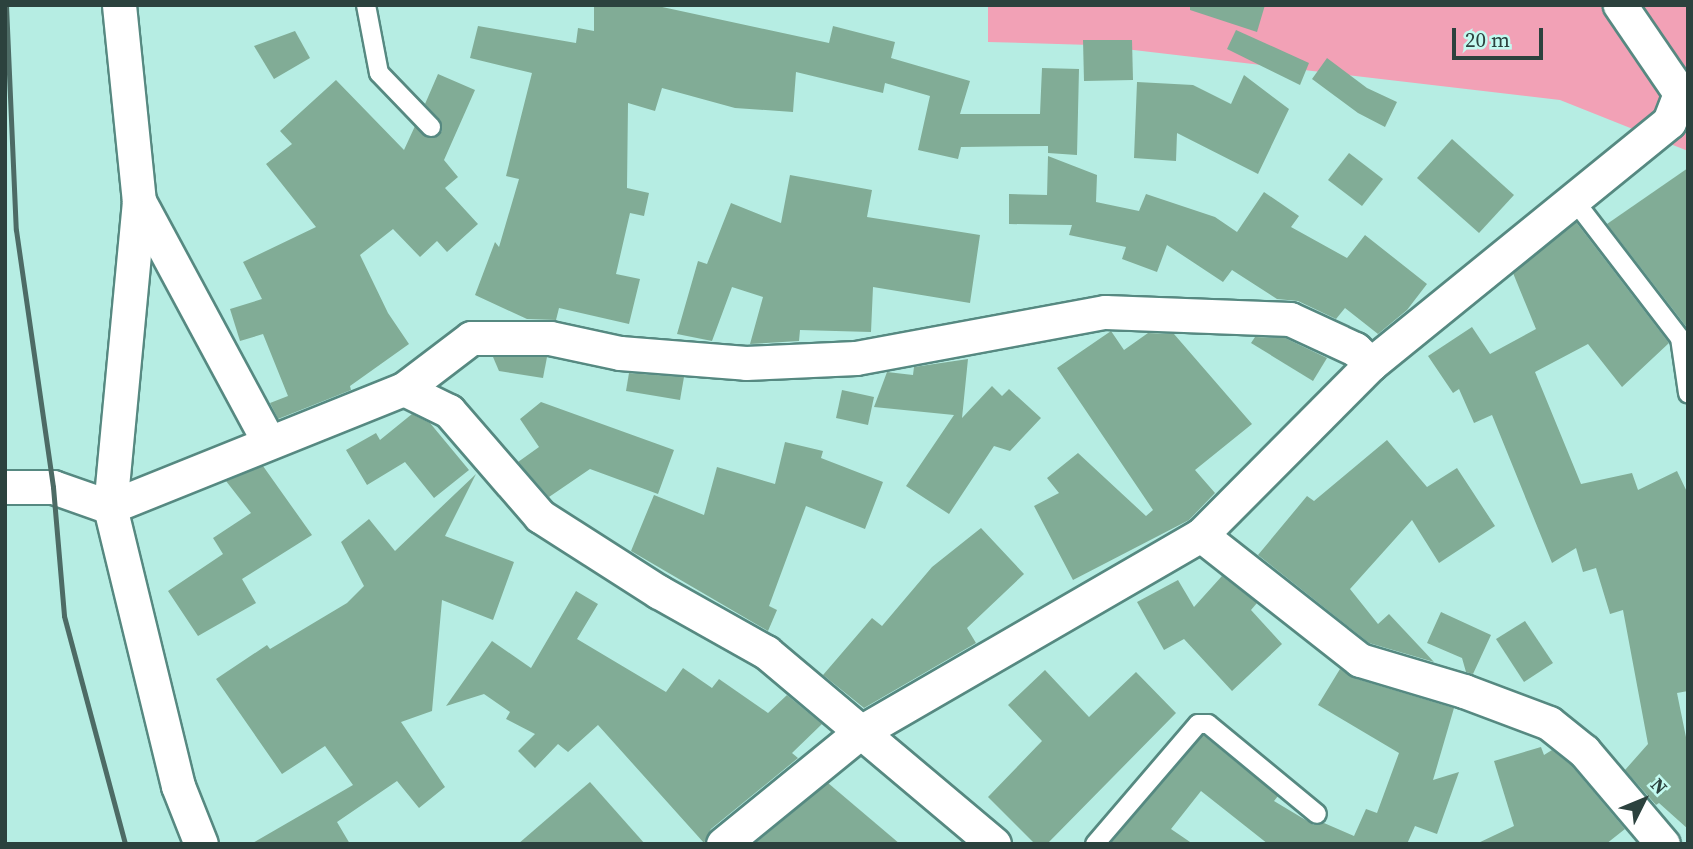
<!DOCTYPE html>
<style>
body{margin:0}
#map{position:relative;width:1693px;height:849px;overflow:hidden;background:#b6ede3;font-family:"Source Serif 4",serif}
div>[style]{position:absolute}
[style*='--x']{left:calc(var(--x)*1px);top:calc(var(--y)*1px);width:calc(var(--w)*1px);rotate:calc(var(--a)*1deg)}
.green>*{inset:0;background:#f2a1b6}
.building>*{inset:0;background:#81ac96}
.roads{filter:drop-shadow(2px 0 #568981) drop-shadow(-2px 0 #568981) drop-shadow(0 2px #568981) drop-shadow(0 -2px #568981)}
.lane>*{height:18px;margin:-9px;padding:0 9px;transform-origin:9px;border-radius:9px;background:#fff}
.street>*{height:33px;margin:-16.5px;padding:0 16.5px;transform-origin:16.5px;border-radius:16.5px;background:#fff}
.rail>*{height:5px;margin:-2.5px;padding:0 2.5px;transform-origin:2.5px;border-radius:2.5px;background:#4d6b65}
span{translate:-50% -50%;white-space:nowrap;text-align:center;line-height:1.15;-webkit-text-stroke:6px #c3faf0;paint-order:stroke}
.frame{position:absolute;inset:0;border:7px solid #2c423e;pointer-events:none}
.north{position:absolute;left:1609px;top:765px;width:70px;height:70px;-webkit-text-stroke:5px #c3faf0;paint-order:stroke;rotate:47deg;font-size:19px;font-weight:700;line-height:28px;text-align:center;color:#2c423e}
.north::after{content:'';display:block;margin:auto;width:24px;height:32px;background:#2c423e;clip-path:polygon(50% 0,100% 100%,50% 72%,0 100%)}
.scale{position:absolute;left:1452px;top:28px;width:91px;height:32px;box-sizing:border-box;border:4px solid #2c423e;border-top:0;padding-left:9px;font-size:21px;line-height:24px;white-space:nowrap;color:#2c423e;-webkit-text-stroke:5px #c3faf0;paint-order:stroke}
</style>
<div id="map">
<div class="green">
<div style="clip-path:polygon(988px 5px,1688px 5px,1688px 151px,1560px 100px,1091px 45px,988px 42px)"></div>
</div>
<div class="building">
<div style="clip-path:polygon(594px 5px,653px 5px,829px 43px,833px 26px,895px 42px,891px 58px,970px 81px,960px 114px,1040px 114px,1042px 68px,1079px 69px,1077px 155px,1048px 153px,1048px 146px,961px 147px,958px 159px,918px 150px,930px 96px,885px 83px,883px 93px,796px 72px,793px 112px,735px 108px,662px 88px,655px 111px,628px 103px,627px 188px,649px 193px,644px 216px,630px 213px,616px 274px,640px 279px,629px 324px,559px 308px,556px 320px,527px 319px,475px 295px,495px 242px,499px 247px,519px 179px,506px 176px,532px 73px,470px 58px,478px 26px,576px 43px,578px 28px,594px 31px)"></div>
<div style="clip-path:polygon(1190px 5px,1265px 5px,1257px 32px,1190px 10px)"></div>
<div style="clip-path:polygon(1236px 30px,1309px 63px,1300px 85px,1227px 49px)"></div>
<div style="clip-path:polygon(295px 31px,310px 58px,274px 79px,254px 46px)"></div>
<div style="clip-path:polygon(1083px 40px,1132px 40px,1133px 80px,1084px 81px)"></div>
<div style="clip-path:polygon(1327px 58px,1367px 88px,1397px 102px,1385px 127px,1358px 113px,1312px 79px)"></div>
<div style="clip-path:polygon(438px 74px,475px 90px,444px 160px,458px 177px,445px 188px,478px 224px,447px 252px,437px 241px,420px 257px,393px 229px,360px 255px,388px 313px,409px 344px,350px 386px,351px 390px,278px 419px,270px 403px,288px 396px,263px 334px,240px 341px,230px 309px,262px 299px,243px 262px,316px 227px,266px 164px,292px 144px,280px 131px,336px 80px,404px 150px,415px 126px,429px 138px,442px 131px,440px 120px,425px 104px)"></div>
<div style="clip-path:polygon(1244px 75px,1289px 109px,1258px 174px,1177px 133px,1176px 161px,1134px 158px,1137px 82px,1193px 85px,1231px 104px)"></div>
<div style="clip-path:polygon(1452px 139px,1514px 195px,1479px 233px,1417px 178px)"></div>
<div style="clip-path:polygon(1349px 153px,1383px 179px,1362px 206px,1328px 180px)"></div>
<div style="clip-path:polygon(1048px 156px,1097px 175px,1096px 202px,1139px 211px,1146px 194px,1215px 217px,1237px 232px,1264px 192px,1299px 216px,1291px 227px,1347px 258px,1365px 235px,1427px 284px,1407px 310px,1378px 334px,1345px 308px,1336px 319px,1298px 301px,1277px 299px,1232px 270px,1223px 282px,1167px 245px,1157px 272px,1122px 259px,1126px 247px,1069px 235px,1072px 225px,1009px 224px,1009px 194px,1047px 195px)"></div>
<div style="clip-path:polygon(1688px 168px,1688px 329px,1607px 224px)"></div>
<div style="clip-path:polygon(790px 175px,872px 190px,867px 217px,980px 235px,970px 303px,873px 287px,871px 332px,800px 330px,799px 341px,750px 344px,763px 297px,732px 287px,712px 341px,677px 334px,698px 261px,707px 264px,731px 203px,781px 223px)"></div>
<div style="clip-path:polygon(1576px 222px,1669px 343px,1622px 387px,1588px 344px,1535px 372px,1581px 484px,1632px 473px,1638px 490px,1677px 471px,1688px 494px,1688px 691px,1677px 693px,1688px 747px,1688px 829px,1659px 803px,1656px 805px,1625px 770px,1648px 744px,1623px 610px,1610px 614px,1596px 568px,1583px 572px,1576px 548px,1552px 563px,1492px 415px,1474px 423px,1459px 389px,1453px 393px,1428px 356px,1472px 327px,1490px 354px,1536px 329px,1513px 273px)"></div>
<div style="clip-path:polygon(1111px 331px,1124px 350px,1148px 333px,1174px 334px,1252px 424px,1195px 470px,1215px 493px,1189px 520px,1073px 580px,1034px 506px,1059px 493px,1047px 478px,1078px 453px,1146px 516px,1153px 510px,1057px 368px)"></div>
<div style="clip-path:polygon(1255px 337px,1285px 338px,1327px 358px,1313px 381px,1251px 343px)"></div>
<div style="clip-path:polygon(493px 357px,547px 357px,543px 378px,499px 371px)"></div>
<div style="clip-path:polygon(968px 359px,962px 418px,992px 386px,1002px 396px,1009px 389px,1041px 418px,1010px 451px,994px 446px,949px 514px,906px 486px,954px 415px,874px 407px,887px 372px,913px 375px,914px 367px)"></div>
<div style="clip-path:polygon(629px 373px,684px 377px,680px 400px,626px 391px)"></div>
<div style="clip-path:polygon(842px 390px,874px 397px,868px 425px,836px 418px)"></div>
<div style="clip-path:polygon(541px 402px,674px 450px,658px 494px,590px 469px,549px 497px,518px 462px,539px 447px,520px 419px)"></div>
<div style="clip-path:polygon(412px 414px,430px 423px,469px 470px,434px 498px,405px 462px,367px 485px,346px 450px,376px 433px,380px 440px)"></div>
<div style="clip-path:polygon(1387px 440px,1427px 487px,1457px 468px,1495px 526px,1439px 563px,1412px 520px,1350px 589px,1378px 624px,1389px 614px,1434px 662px,1369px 643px,1258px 555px,1307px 496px,1314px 501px)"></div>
<div style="clip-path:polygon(785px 442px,823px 451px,821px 458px,883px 482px,865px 529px,806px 506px,769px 606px,777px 610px,768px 631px,631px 551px,654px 495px,704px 515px,717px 467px,775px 484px)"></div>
<div style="clip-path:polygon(263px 466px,312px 535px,242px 579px,256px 603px,198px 636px,168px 591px,223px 554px,213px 538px,251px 513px,226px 481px)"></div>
<div style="clip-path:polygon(476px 474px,445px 536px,514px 562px,493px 620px,442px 600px,432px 711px,401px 722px,445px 787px,419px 808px,397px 781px,337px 822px,350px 844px,251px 844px,353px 785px,325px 746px,282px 774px,216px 679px,267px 645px,270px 649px,347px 603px,364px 586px,341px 542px,369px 519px,395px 551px)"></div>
<div style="clip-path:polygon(981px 528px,1024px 574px,967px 628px,976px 643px,864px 708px,823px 675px,872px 618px,882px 626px,932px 567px)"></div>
<div style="clip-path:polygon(1222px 576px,1257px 603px,1251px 610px,1282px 644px,1232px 691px,1184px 639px,1164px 650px,1137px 602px,1178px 580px,1194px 607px)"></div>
<div style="clip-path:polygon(576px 591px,598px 604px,577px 639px,666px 692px,683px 668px,712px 688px,719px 679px,768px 713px,787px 695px,822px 724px,792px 753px,798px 758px,711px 829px,704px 843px,598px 725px,568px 752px,558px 744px,535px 768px,518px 751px,535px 734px,506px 719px,510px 712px,484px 694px,446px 706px,492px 641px,531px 668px)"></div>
<div style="clip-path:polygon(1441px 612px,1491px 635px,1473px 674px,1466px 672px,1462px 658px,1427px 643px)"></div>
<div style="clip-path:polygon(1525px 621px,1553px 663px,1524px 682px,1496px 639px)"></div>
<div style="clip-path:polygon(1340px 669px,1354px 678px,1454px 708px,1433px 780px,1459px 772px,1437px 834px,1415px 826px,1407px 844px,1268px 844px,1201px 791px,1171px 829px,1193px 844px,1110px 844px,1203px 735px,1278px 796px,1274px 801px,1314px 825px,1324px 823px,1354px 836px,1366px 809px,1377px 813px,1399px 753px,1318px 705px)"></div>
<div style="clip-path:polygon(1045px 670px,1089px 717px,1136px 672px,1176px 713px,1047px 844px,1035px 844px,988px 797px,1042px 741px,1008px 705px)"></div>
<div style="clip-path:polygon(1541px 747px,1544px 755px,1552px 750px,1571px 765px,1625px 829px,1606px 844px,1476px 844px,1514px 826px,1494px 761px)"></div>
<div style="clip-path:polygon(590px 782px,645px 844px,518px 844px,562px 806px)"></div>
<div style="clip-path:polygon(828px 783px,900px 844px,754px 844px)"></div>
</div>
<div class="roads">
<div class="lane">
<div style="--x:366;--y:5;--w:69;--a:79.2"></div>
<div style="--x:379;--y:73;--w:75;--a:46.1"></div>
<div style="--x:1574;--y:200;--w:174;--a:52.5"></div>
<div style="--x:1680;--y:338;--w:56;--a:81.7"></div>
<div style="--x:1095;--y:844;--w:158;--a:-49.4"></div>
<div style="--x:1198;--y:724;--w:10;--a:0"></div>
<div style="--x:1208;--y:724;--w:141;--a:39.5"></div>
</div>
<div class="street">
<div style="--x:119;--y:5;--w:197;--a:84.2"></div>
<div style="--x:139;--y:201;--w:307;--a:95.4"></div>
<div style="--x:110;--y:507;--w:287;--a:76.3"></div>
<div style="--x:178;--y:786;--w:62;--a:68.4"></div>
<div style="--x:139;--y:201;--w:272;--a:61.7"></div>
<div style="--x:404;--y:389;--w:84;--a:-37.3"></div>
<div style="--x:471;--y:338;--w:79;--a:0"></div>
<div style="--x:550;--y:338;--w:72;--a:12.1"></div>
<div style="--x:620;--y:353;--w:126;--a:4.5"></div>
<div style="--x:746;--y:363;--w:110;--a:-2.6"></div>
<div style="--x:856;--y:358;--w:253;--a:-10.5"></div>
<div style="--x:1105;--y:312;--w:185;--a:2.2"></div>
<div style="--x:1290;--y:319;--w:72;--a:24.8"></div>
<div style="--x:1355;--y:349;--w:22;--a:43"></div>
<div style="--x:5;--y:487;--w:48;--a:0"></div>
<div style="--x:53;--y:487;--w:60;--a:19.3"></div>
<div style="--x:110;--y:507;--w:317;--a:-21.9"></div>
<div style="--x:404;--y:389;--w:50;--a:26.1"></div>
<div style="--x:449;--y:411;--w:139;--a:49.1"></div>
<div style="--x:540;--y:516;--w:141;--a:32.6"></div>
<div style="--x:659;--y:592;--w:123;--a:29.3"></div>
<div style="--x:766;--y:652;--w:298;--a:40.1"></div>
<div style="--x:1201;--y:535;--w:202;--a:38.2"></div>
<div style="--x:1360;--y:660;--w:109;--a:16.6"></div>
<div style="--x:1464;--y:691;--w:91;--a:20.6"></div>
<div style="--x:1549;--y:723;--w:45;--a:38.7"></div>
<div style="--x:1584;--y:751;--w:122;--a:49.7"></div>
<div style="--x:723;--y:844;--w:176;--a:-39.2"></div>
<div style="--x:859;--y:733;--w:395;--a:-30.1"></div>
<div style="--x:1201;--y:535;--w:241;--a:-45.2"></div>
<div style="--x:1371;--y:364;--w:384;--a:-39.1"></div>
<div style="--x:1669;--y:122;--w:31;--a:-69"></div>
<div style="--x:1680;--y:93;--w:107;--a:-124.3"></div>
</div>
</div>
<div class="rail">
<div style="--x:6;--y:5;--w:225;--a:87.5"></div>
<div style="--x:16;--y:230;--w:260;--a:81.8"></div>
<div style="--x:53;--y:487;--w:129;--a:85.1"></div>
<div style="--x:64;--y:616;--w:236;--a:75"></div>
</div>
<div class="frame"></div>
<div class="north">N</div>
<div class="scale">20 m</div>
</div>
